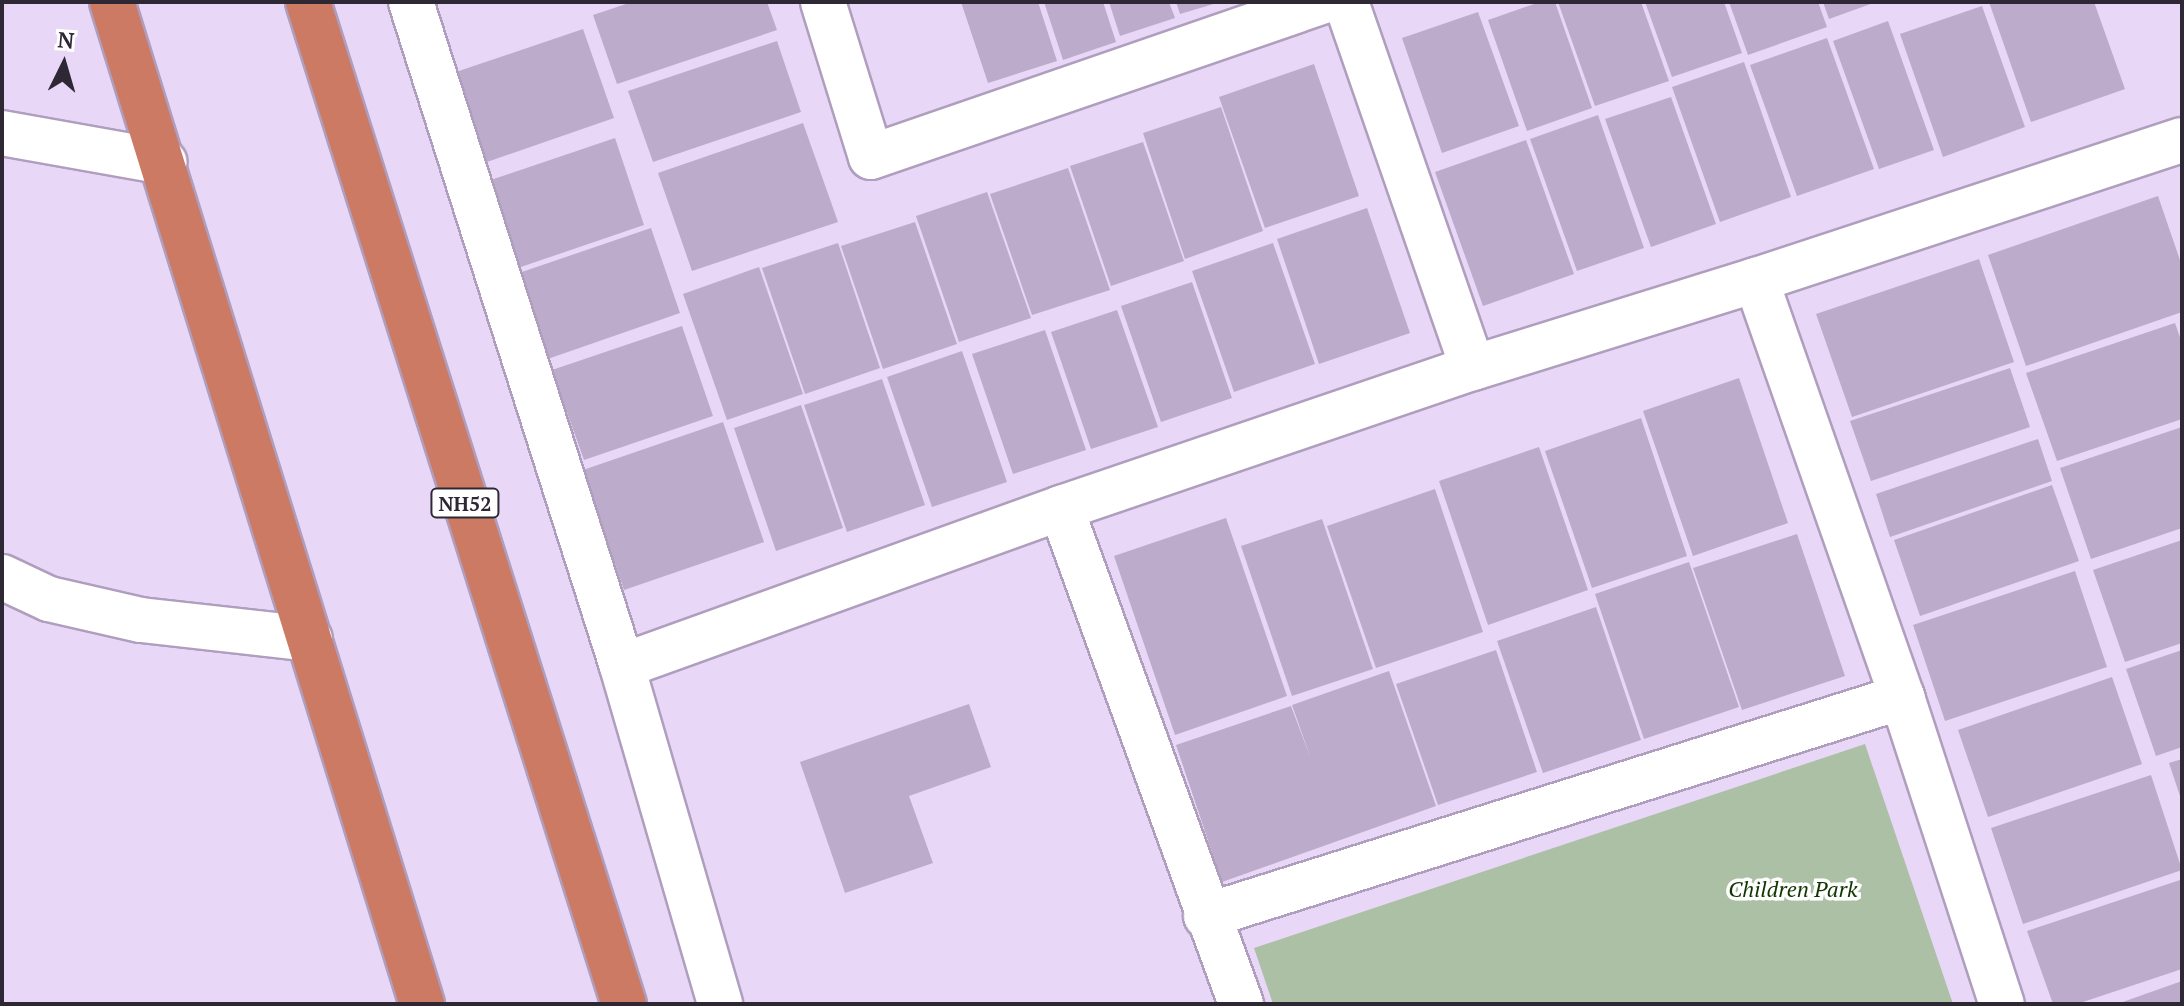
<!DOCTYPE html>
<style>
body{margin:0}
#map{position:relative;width:2184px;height:1006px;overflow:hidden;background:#e9d7f8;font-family:"PT Serif",serif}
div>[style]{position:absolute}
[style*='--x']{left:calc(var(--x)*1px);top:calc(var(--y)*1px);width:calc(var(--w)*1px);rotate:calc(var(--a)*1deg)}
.green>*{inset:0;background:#acc0a6}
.building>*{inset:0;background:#bcabcb}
.roads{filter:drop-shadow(2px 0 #af9ebd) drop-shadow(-2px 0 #af9ebd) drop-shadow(0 2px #af9ebd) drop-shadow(0 -2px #af9ebd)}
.minor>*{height:44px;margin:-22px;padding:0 22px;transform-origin:22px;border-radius:22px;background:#fff}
.highway>*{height:44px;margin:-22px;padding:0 22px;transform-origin:22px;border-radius:22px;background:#cd7a64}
span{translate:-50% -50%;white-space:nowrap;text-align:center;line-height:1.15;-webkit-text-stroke:7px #fff;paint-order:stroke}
.shield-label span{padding:2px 6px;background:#fff;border:2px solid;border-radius:6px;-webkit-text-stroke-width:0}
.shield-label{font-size:20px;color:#2e2734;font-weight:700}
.park-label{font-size:22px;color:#113601;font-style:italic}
.frame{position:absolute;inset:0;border:4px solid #2e2734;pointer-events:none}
.north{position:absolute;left:24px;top:24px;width:80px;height:80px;-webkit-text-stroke:6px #fff;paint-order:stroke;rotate:5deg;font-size:22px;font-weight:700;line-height:32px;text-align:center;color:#2e2734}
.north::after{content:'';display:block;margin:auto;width:28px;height:36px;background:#2e2734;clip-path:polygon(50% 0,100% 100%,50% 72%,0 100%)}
</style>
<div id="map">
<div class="green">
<div style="clip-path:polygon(1865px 744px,1953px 1004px,1273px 1004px,1254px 948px)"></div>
</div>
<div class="building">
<div style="clip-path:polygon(632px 2px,767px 2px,777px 30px,617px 84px,593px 15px)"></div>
<div style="clip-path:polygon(961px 2px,1038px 2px,1057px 61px,988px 83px)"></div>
<div style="clip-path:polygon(1044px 2px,1103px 2px,1116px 42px,1063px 60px)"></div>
<div style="clip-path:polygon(1109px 2px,1169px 2px,1175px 18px,1120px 36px)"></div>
<div style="clip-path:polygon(1176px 2px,1216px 2px,1217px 3px,1180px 14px)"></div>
<div style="clip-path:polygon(1540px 2px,1555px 2px,1592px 108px,1527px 131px,1488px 20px)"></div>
<div style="clip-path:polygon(1558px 2px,1641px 2px,1669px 81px,1595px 106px)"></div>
<div style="clip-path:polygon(1645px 2px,1724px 2px,1742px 53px,1672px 77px)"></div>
<div style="clip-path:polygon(1729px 2px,1818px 2px,1827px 27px,1748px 55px)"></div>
<div style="clip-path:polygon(1823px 2px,1876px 2px,1829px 19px)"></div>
<div style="clip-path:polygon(1989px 2px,2094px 2px,2125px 89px,2031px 122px)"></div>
<div style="clip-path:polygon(1982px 6px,2025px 127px,1943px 157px,1900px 34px)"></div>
<div style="clip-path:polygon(1478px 12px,1519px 126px,1442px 153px,1402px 38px)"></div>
<div style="clip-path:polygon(1888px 21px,1934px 150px,1879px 169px,1833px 41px)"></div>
<div style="clip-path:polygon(583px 29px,614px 118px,481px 164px,450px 74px)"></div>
<div style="clip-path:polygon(1827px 38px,1874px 169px,1797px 196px,1750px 65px)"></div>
<div style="clip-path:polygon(777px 41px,801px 112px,653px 162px,628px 91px)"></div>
<div style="clip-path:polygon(1744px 62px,1791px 197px,1720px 222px,1672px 87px)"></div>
<div style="clip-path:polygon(1314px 64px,1359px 196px,1265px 228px,1219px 97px)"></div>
<div style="clip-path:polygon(1671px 97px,1716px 224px,1651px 247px,1605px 119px)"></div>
<div style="clip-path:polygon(1221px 107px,1263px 231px,1185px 259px,1143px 133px)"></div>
<div style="clip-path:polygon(1598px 115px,1644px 248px,1577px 271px,1530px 139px)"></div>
<div style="clip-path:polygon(803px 123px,838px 222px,692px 271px,658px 173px)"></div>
<div style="clip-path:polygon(615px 138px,644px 225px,512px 270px,482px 183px)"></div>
<div style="clip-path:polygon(1526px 140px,1574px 274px,1483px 306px,1435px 172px)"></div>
<div style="clip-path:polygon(1143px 142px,1184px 261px,1111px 286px,1070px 166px)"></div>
<div style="clip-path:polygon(1068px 168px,1110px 290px,1032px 315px,990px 194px)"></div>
<div style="clip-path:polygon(987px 192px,1031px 318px,959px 342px,916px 216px)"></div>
<div style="clip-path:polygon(2158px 196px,2182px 266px,2182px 312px,2026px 366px,1988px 255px)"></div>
<div style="clip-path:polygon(1367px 208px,1410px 333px,1319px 364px,1277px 239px)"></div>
<div style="clip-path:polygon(915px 222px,957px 344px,883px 369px,841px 246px)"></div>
<div style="clip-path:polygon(651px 228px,680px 313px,539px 362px,510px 276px)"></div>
<div style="clip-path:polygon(838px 243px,880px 368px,805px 394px,762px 268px)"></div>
<div style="clip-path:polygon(1273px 243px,1315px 364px,1234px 392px,1192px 271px)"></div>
<div style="clip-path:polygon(1979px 259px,2014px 362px,1852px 417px,1816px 314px)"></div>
<div style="clip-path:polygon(759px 267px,803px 394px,727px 420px,683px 294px)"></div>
<div style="clip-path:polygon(1192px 282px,1232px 398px,1161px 422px,1121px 306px)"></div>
<div style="clip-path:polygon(1117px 310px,1158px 427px,1091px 449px,1051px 332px)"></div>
<div style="clip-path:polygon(2175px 323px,2182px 343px,2182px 419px,2057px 461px,2026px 373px)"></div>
<div style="clip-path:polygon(682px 326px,713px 416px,584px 460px,552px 370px)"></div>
<div style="clip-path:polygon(1045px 330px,1086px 450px,1013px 474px,972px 354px)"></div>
<div style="clip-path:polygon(962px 351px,1007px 482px,932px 507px,887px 377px)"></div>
<div style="clip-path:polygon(2010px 368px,2030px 427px,1871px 481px,1850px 421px)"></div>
<div style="clip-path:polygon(1739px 378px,1788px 523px,1693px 556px,1643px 411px)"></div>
<div style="clip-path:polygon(882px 379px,925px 505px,847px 532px,804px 405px)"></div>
<div style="clip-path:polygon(801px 405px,843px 528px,776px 551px,734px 428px)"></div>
<div style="clip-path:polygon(1641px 418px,1687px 556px,1592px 588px,1545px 451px)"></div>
<div style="clip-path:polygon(723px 422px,764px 542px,624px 590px,583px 470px)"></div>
<div style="clip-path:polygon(2182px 427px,2182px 528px,2091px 559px,2060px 468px)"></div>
<div style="clip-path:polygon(2038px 439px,2052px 481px,1890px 537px,1876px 494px)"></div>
<div style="clip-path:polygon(1539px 447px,1588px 590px,1488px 625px,1439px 481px)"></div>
<div style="clip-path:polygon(2052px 485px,2079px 561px,1920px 616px,1894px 540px)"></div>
<div style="clip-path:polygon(1435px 489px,1483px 632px,1376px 668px,1327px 526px)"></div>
<div style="clip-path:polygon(1226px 518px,1287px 696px,1175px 735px,1114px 556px)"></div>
<div style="clip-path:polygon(1322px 519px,1373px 669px,1292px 696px,1241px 546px)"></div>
<div style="clip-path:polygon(1797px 534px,1845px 676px,1742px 710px,1693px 568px)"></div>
<div style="clip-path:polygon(2182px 540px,2182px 643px,2125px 662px,2093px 570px)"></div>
<div style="clip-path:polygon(1689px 562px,1739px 707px,1644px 739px,1595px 594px)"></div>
<div style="clip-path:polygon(2075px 571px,2107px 667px,1945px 721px,1913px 625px)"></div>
<div style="clip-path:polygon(1596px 607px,1641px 740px,1543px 773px,1497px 641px)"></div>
<div style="clip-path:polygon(1496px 650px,1537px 772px,1438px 805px,1396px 684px)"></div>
<div style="clip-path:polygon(2182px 650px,2182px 747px,2156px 756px,2126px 669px)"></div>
<div style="clip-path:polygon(1389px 671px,1436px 806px,1222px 882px,1176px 745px,1291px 706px,1311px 759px,1292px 705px)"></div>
<div style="clip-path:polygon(2112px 677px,2142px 764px,1988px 817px,1958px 730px)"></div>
<div style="clip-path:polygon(969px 704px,991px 767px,909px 796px,933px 863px,845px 893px,800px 762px)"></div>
<div style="clip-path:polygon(2182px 759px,2182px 798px,2181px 799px,2169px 763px)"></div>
<div style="clip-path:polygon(2151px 775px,2182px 870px,2023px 924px,1991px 828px)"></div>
<div style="clip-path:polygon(2180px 880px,2182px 969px,2077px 1004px,2053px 1004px,2027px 931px)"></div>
<div style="clip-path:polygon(2182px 981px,2182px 1004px,2117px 1004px)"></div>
</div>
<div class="roads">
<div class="minor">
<div style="--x:411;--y:2;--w:697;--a:72.37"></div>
<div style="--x:622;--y:666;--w:352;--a:73.8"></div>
<div style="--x:823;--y:2;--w:162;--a:72.8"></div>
<div style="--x:871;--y:157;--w:477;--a:-19"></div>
<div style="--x:1346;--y:2;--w:387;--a:70.9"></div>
<div style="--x:1473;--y:368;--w:296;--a:-17.3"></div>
<div style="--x:1756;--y:280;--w:448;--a:-18.2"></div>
<div style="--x:2;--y:133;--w:165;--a:10.1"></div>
<div style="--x:1756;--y:280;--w:442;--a:70.7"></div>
<div style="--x:1902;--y:697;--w:323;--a:72"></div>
<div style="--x:1061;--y:508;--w:528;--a:70.05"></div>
<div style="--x:2;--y:577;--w:52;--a:25.1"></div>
<div style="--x:49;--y:599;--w:94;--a:12.9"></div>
<div style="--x:141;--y:620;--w:170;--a:6.4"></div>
<div style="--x:622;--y:666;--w:467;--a:-19.8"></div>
<div style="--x:1061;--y:508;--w:435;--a:-18.8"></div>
<div style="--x:1206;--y:916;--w:730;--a:-17.47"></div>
</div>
<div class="highway">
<div style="--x:112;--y:2;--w:1049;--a:72.81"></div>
<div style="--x:308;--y:2;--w:1051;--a:72.5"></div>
</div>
</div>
<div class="shield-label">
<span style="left:465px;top:503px">NH52</span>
</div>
<div class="park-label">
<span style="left:1793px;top:889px">Children Park</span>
</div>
<div class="frame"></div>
<div class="north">N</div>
</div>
